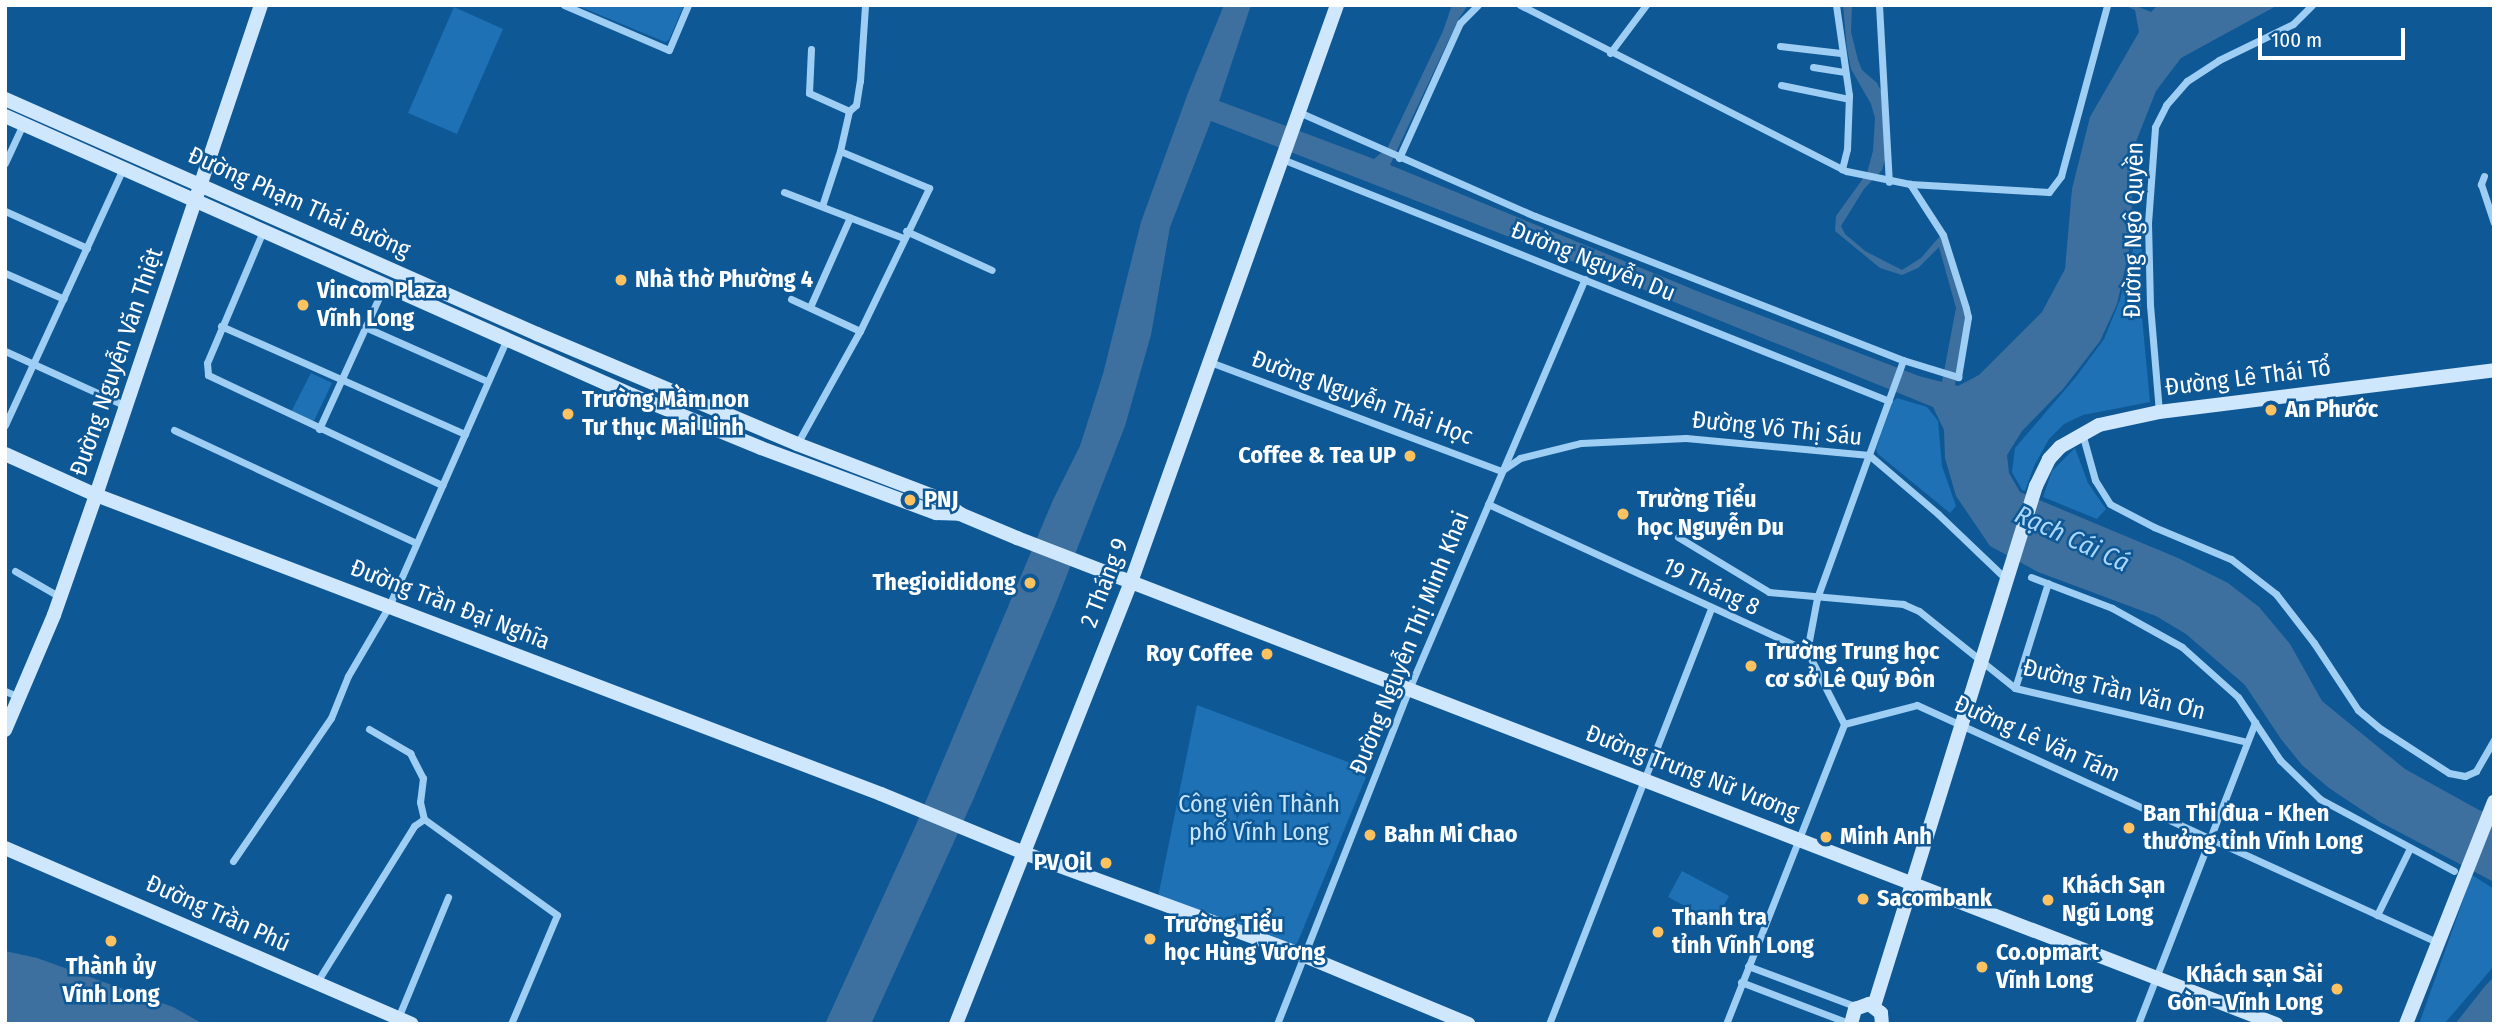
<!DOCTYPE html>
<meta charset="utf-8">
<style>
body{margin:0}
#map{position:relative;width:2499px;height:1029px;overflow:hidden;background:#0f5896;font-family:"Fira Sans Condensed",sans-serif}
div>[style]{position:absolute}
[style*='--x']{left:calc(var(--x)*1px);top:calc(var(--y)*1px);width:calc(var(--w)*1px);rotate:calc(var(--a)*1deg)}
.green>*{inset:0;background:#1d71b4}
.water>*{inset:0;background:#3d709e}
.street>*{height:7px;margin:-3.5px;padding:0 3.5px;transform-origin:3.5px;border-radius:3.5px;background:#9ecef4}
.secondary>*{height:14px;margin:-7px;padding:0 7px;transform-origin:7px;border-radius:7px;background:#cee7fd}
.dots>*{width:19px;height:19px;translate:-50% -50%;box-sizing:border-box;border:4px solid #0f5896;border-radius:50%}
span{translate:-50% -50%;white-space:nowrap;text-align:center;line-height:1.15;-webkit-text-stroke:5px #0f5896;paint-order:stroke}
.street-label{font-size:24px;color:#fff}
.poi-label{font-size:24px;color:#fff;font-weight:700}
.left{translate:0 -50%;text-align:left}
.right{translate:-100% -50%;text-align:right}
.park-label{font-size:24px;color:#c6e5fe}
.water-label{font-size:26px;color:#aad7fb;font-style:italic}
.frame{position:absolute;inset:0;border:7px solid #fff;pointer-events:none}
.scale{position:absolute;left:2258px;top:28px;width:147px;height:32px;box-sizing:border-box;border:4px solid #fff;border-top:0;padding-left:9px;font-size:21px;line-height:24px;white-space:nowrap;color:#fff;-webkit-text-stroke:5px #0f5896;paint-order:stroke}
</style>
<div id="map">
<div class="green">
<div style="clip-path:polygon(576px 5px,684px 5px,669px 40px,665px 42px)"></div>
<div style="clip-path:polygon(454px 7px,503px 29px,457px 134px,408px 113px)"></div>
<div style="clip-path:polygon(2133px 249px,2142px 249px,2141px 306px,2150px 402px,2083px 415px,2064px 424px,2049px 439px,2034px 466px,2025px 491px,2022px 490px,2012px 472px,2015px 448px,2076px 377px,2104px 339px,2120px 300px)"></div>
<div style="clip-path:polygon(311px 373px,332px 383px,313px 423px,291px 412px)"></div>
<div style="clip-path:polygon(1897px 398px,1927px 407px,1938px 421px,1942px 466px,1956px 506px,1950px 513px,1878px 454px,1876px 449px,1892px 402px)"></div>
<div style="clip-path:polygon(2075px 448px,2088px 483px,2106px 509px,2097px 519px,2043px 497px,2052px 471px)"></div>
<div style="clip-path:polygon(1197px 705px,1369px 770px,1296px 946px,1158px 897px)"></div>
<div style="clip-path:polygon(1682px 871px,1729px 896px,1715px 922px,1668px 897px)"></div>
<div style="clip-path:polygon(2472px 875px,2494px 889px,2494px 966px,2444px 1024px,2419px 1024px)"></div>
</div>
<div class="water">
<div style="clip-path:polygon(1224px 5px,1251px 5px,1219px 101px,1374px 159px,1388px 147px,1443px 31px,1452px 5px,1468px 5px,1458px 20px,1390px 165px,1702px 293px,1919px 376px,1942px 382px,1956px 308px,1939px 247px,1918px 268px,1902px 275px,1880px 268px,1835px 231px,1836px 216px,1867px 173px,1873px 151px,1875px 118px,1871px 104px,1851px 69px,1847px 49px,1843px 5px,1852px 5px,1851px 32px,1858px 60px,1862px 70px,1877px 83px,1881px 91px,1886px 156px,1882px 170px,1864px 189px,1841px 226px,1845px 234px,1865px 251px,1902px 270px,1921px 258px,1940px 236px,1966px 313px,1955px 385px,1958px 386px,1979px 375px,2042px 312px,2065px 269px,2072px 189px,2090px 117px,2139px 32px,2135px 10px,2124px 5px,2134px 5px,2151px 12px,2158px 5px,2278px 5px,2181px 58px,2156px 91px,2133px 149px,2131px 242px,2117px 304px,2100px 341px,2063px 389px,2022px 431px,2007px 455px,2009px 473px,2020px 492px,2178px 558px,2228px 583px,2259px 607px,2290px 644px,2322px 701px,2405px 769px,2479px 810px,2494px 815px,2494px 882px,2380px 822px,2329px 788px,2302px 765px,2281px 739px,2245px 685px,2186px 634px,2156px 616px,2038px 572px,1990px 546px,1956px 496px,1945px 458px,1944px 430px,1933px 407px,1625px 282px,1211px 121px,1170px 227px,1151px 335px,1125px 426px,1056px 603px,973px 800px,871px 1024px,825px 1024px,915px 827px,1053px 500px,1080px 446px,1103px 374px,1141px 222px,1188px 93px)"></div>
<div style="clip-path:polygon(5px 951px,37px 958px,173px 1007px,203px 1024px,5px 1024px)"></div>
<div style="clip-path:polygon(2494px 977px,2494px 1024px,2455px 1024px,2486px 985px)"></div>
</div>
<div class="street">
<div style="--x:564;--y:5;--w:114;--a:23.2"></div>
<div style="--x:669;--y:50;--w:49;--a:-67.1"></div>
<div style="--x:1836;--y:5;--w:91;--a:81.8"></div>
<div style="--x:1849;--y:95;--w:54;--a:92.1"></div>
<div style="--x:1847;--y:149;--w:21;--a:104"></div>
<div style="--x:1879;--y:5;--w:177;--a:86.8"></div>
<div style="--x:1780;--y:46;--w:61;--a:6.5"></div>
<div style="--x:811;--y:49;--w:44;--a:92.6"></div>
<div style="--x:809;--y:93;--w:44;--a:24.2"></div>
<div style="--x:1610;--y:53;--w:60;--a:-53.1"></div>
<div style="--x:1813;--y:67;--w:31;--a:9"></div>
<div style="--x:1781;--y:85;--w:69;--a:11.6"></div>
<div style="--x:1301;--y:113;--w:256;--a:23.8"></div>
<div style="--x:1535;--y:216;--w:395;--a:21.4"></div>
<div style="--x:1903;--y:360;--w:58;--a:17.2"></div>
<div style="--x:1958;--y:377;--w:61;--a:-80.5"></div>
<div style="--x:1968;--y:317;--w:9;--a:-103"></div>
<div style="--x:1966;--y:308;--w:77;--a:-107.5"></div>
<div style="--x:1943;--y:235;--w:61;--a:-122.9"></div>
<div style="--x:1910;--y:184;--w:65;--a:-168.5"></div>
<div style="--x:1846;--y:171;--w:366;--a:-153"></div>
<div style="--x:1399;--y:158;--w:148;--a:-65.7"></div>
<div style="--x:1460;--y:23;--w:25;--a:-45"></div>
<div style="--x:1282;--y:159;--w:653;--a:21.74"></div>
<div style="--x:5;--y:163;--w:43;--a:-65.2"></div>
<div style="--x:2484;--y:176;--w:9;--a:111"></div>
<div style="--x:2481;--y:184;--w:41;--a:71.6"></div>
<div style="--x:1910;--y:184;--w:139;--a:3.3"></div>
<div style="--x:2049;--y:192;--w:20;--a:-53"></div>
<div style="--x:2061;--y:176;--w:177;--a:-74.9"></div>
<div style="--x:784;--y:192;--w:128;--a:21.1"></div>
<div style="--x:822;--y:206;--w:58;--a:-71.9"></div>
<div style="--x:5;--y:211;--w:90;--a:24.3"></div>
<div style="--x:263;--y:231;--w:143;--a:113"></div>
<div style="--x:207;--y:363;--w:12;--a:85"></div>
<div style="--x:208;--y:375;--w:259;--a:25.2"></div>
<div style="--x:906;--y:231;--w:94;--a:24.4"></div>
<div style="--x:5;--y:273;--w:64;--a:23.8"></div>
<div style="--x:791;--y:299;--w:76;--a:24.9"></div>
<div style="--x:810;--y:307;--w:98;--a:-66"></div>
<div style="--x:221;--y:326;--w:267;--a:23.9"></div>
<div style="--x:365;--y:327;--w:133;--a:23.9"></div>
<div style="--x:5;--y:351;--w:133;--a:24.4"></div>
<div style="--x:1210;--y:362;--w:311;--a:20.5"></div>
<div style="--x:1501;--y:471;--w:23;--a:-34"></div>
<div style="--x:1520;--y:458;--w:63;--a:-13.8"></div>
<div style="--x:1581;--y:443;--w:105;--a:-2.7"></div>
<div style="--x:1686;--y:438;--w:184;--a:5.3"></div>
<div style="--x:1869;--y:455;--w:91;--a:40.5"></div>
<div style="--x:1938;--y:514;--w:95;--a:43.7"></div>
<div style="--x:2159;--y:412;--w:107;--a:-94.8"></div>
<div style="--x:2150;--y:305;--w:82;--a:-91.4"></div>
<div style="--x:2148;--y:223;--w:96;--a:-85.8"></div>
<div style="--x:2155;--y:127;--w:25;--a:-63"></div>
<div style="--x:2166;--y:105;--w:32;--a:-49"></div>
<div style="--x:2187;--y:81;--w:38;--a:-33"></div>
<div style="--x:2219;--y:60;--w:82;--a:-25.9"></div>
<div style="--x:2293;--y:24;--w:27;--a:-45"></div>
<div style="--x:5;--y:425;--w:282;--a:-65.3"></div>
<div style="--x:319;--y:429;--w:159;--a:-65.5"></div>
<div style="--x:174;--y:430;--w:267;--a:25"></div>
<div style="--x:2082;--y:433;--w:49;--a:74.5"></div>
<div style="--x:2095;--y:480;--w:28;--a:58"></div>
<div style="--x:2110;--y:504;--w:50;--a:27.6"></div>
<div style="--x:2154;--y:527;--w:83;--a:22.6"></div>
<div style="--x:2231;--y:559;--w:57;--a:37.9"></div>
<div style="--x:2276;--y:594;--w:62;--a:52.2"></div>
<div style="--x:2314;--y:643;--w:80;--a:56.7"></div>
<div style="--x:2358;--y:710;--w:30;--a:40"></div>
<div style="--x:2381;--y:729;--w:81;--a:32.9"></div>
<div style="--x:2449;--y:773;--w:16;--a:11"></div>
<div style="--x:2465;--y:776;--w:12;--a:-24"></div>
<div style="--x:2476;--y:771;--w:36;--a:-60"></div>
<div style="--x:797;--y:444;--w:129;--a:-60.9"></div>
<div style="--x:860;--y:331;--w:159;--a:-64.2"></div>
<div style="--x:929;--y:188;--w:96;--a:-157.4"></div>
<div style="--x:840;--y:151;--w:41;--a:-77.3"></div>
<div style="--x:849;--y:111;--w:9;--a:-41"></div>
<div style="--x:856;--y:105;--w:24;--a:-81"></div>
<div style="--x:860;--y:81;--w:76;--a:-86.2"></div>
<div style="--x:1488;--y:504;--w:351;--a:24.7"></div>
<div style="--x:1807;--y:651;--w:82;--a:63.1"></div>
<div style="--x:1678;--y:537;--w:106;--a:31.1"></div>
<div style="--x:1769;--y:592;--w:135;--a:5.1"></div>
<div style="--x:1903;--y:604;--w:17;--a:24"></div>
<div style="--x:1919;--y:611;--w:123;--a:38.7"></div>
<div style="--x:2015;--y:688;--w:238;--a:13.1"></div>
<div style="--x:15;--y:571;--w:52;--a:30"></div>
<div style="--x:2031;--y:577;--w:87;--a:20.9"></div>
<div style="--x:2112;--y:608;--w:80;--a:29.1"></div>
<div style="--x:2182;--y:647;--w:75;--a:41.8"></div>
<div style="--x:2238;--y:697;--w:76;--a:56.3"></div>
<div style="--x:2280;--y:760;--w:56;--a:44.3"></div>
<div style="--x:2320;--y:799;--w:152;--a:28.2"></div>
<div style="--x:1807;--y:651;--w:54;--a:-79.3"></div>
<div style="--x:1817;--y:598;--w:253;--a:-70.1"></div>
<div style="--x:2015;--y:688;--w:110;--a:-72.6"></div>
<div style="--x:5;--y:691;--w:15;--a:23"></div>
<div style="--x:1844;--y:724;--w:75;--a:-14.6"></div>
<div style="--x:1917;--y:705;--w:574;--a:24.51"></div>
<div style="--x:369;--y:729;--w:48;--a:30.3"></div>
<div style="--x:410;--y:753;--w:28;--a:63"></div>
<div style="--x:423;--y:778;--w:24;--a:97"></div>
<div style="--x:420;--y:802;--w:17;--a:77"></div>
<div style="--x:424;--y:819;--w:164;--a:35.8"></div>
<div style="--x:557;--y:915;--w:118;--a:112.9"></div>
<div style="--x:233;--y:861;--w:173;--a:-55.6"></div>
<div style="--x:331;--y:718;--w:45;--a:-68"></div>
<div style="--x:348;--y:676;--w:81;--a:-59.6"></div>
<div style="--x:389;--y:606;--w:292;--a:-66.2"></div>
<div style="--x:2377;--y:915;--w:75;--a:-63.8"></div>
<div style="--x:1748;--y:966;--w:116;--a:20.6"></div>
<div style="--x:317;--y:982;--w:184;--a:-58.1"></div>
<div style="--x:414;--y:826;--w:12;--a:-35"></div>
<div style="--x:1741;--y:982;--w:118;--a:20.9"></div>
<div style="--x:398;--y:1018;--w:131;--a:-67.5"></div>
<div style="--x:1277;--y:1024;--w:360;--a:-68.5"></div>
<div style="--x:1409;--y:689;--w:446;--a:-66.8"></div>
<div style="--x:1549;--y:1024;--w:446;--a:-68.7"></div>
<div style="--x:1726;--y:1024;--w:322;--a:-68.5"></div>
<div style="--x:2138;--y:1024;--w:324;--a:-68.8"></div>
</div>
<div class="secondary">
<div style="--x:5;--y:99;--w:582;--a:23.83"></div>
<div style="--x:537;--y:334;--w:282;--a:22.9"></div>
<div style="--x:797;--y:444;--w:154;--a:20.9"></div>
<div style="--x:941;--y:499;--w:24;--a:38"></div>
<div style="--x:960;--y:514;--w:62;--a:22.8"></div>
<div style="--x:1017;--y:538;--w:1350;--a:21.11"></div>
<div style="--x:5;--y:116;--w:686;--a:23.99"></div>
<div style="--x:632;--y:395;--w:139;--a:22.3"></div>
<div style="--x:761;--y:448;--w:187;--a:20.4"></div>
<div style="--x:936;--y:513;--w:24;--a:2"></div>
<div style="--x:5;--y:454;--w:100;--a:24.3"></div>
<div style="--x:96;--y:495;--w:840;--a:20.85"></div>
<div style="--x:881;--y:794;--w:155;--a:22.4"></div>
<div style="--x:1024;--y:853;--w:299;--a:20.1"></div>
<div style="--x:1305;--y:956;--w:177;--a:22.6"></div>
<div style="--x:5;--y:730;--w:125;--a:-66.9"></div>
<div style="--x:54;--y:615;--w:127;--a:-70.7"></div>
<div style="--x:96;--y:495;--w:517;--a:-71.39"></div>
<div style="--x:5;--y:848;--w:443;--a:23.4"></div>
<div style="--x:1874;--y:1006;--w:545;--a:-72.7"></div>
<div style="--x:2036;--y:486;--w:30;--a:-64"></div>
<div style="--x:2049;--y:459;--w:16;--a:-47"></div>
<div style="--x:2060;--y:447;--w:45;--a:-29.4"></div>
<div style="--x:2099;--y:425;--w:61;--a:-12.2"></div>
<div style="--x:2159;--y:412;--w:338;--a:-7.1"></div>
<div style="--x:956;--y:1024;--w:475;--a:-68.4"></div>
<div style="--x:1131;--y:582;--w:613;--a:-70.35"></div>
<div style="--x:1851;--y:1024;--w:16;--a:-75"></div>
<div style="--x:1855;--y:1009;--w:15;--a:-20"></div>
<div style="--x:1869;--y:1004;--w:15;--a:37"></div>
<div style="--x:1881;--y:1013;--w:11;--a:85"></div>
<div style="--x:2406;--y:1024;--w:239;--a:-68.4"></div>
</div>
<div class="dots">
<div style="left:621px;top:280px;background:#ffc261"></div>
<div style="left:303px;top:305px;background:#ffc261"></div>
<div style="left:2271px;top:410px;background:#ffc261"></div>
<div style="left:568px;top:414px;background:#ffc261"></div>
<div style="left:1410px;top:456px;background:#ffc261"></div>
<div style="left:910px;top:500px;background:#ffc261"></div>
<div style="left:1623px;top:514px;background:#ffc261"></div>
<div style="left:1030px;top:583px;background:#ffc261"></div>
<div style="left:1267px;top:654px;background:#ffc261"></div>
<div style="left:1751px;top:666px;background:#ffc261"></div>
<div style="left:2129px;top:828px;background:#ffc261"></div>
<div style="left:1370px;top:835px;background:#ffc261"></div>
<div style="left:1826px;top:837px;background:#ffc261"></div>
<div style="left:1106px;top:863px;background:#ffc261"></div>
<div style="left:1863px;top:899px;background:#ffc261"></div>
<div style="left:2048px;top:900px;background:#ffc261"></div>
<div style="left:1658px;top:932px;background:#ffc261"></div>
<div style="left:1150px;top:939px;background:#ffc261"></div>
<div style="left:111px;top:941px;background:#ffc261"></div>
<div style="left:1982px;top:967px;background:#ffc261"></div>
<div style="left:2337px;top:989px;background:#ffc261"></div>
</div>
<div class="street-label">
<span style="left:299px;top:203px;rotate:24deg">Đường Phạm Thái Bường</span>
<span style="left:2134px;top:230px;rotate:-89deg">Đường Ngô Quyền</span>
<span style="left:1593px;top:262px;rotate:22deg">Đường Nguyễn Du</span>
<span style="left:117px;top:362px;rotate:-71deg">Đường Nguyễn Văn Thiệt</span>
<span style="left:2248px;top:378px;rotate:-7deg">Đường Lê Thái Tổ</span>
<span style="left:1362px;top:398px;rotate:20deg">Đường Nguyễn Thái Học</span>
<span style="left:1777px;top:429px;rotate:6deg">Đường Võ Thị Sáu</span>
<span style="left:1105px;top:583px;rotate:-69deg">2 Tháng 9</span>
<span style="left:1711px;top:587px;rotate:25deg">19 Tháng 8</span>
<span style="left:450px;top:605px;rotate:21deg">Đường Trần Đại Nghĩa</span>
<span style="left:1410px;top:643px;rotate:-68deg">Đường Nguyễn Thị Minh Khai</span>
<span style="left:2114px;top:690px;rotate:14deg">Đường Trần Văn Ơn</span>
<span style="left:2037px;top:739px;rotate:24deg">Đường Lê Văn Tám</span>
<span style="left:1692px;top:773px;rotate:21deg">Đường Trưng Nữ Vương</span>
<span style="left:218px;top:914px;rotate:24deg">Đường Trần Phú</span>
</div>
<div class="poi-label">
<span class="left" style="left:635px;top:280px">Nhà thờ Phường 4</span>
<span class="left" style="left:317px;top:305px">Vincom Plaza<br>Vĩnh Long</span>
<span class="left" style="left:582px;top:414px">Trường Mầm non<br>Tư thục Mai Linh</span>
<span class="left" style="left:2285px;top:410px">An Phước</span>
<span class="right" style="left:1396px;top:456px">Coffee &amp; Tea UP</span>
<span class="left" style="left:924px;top:500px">PNJ</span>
<span class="left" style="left:1637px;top:514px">Trường Tiểu<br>học Nguyễn Du</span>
<span class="right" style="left:1016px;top:583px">Thegioididong</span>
<span class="left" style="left:1765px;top:666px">Trường Trung học<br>cơ sở Lê Quý Đôn</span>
<span class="right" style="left:1253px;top:654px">Roy Coffee</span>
<span class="left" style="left:2143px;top:828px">Ban Thi đua - Khen<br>thưởng tỉnh Vĩnh Long</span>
<span class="left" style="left:1384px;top:835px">Bahn Mi Chao</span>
<span class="left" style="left:1840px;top:837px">Minh Anh</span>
<span class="right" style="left:1092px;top:863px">PV Oil</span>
<span class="left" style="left:2062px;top:900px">Khách Sạn<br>Ngũ Long</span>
<span class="left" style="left:1877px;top:899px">Sacombank</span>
<span class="left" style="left:1672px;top:932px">Thanh tra<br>tỉnh Vĩnh Long</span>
<span class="left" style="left:1164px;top:939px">Trường Tiểu<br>học Hùng Vương</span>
<span class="left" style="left:1996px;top:967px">Co.opmart<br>Vĩnh Long</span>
<span style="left:111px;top:981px">Thành ủy<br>Vĩnh Long</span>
<span class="right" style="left:2323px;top:989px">Khách sạn Sài<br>Gòn - Vĩnh Long</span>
</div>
<div class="park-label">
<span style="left:1259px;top:819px">Công viên Thành<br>phố Vĩnh Long</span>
</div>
<div class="water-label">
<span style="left:2072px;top:539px;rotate:25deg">Rạch Cái Cá</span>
</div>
<div class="frame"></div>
<div class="scale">100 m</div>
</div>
